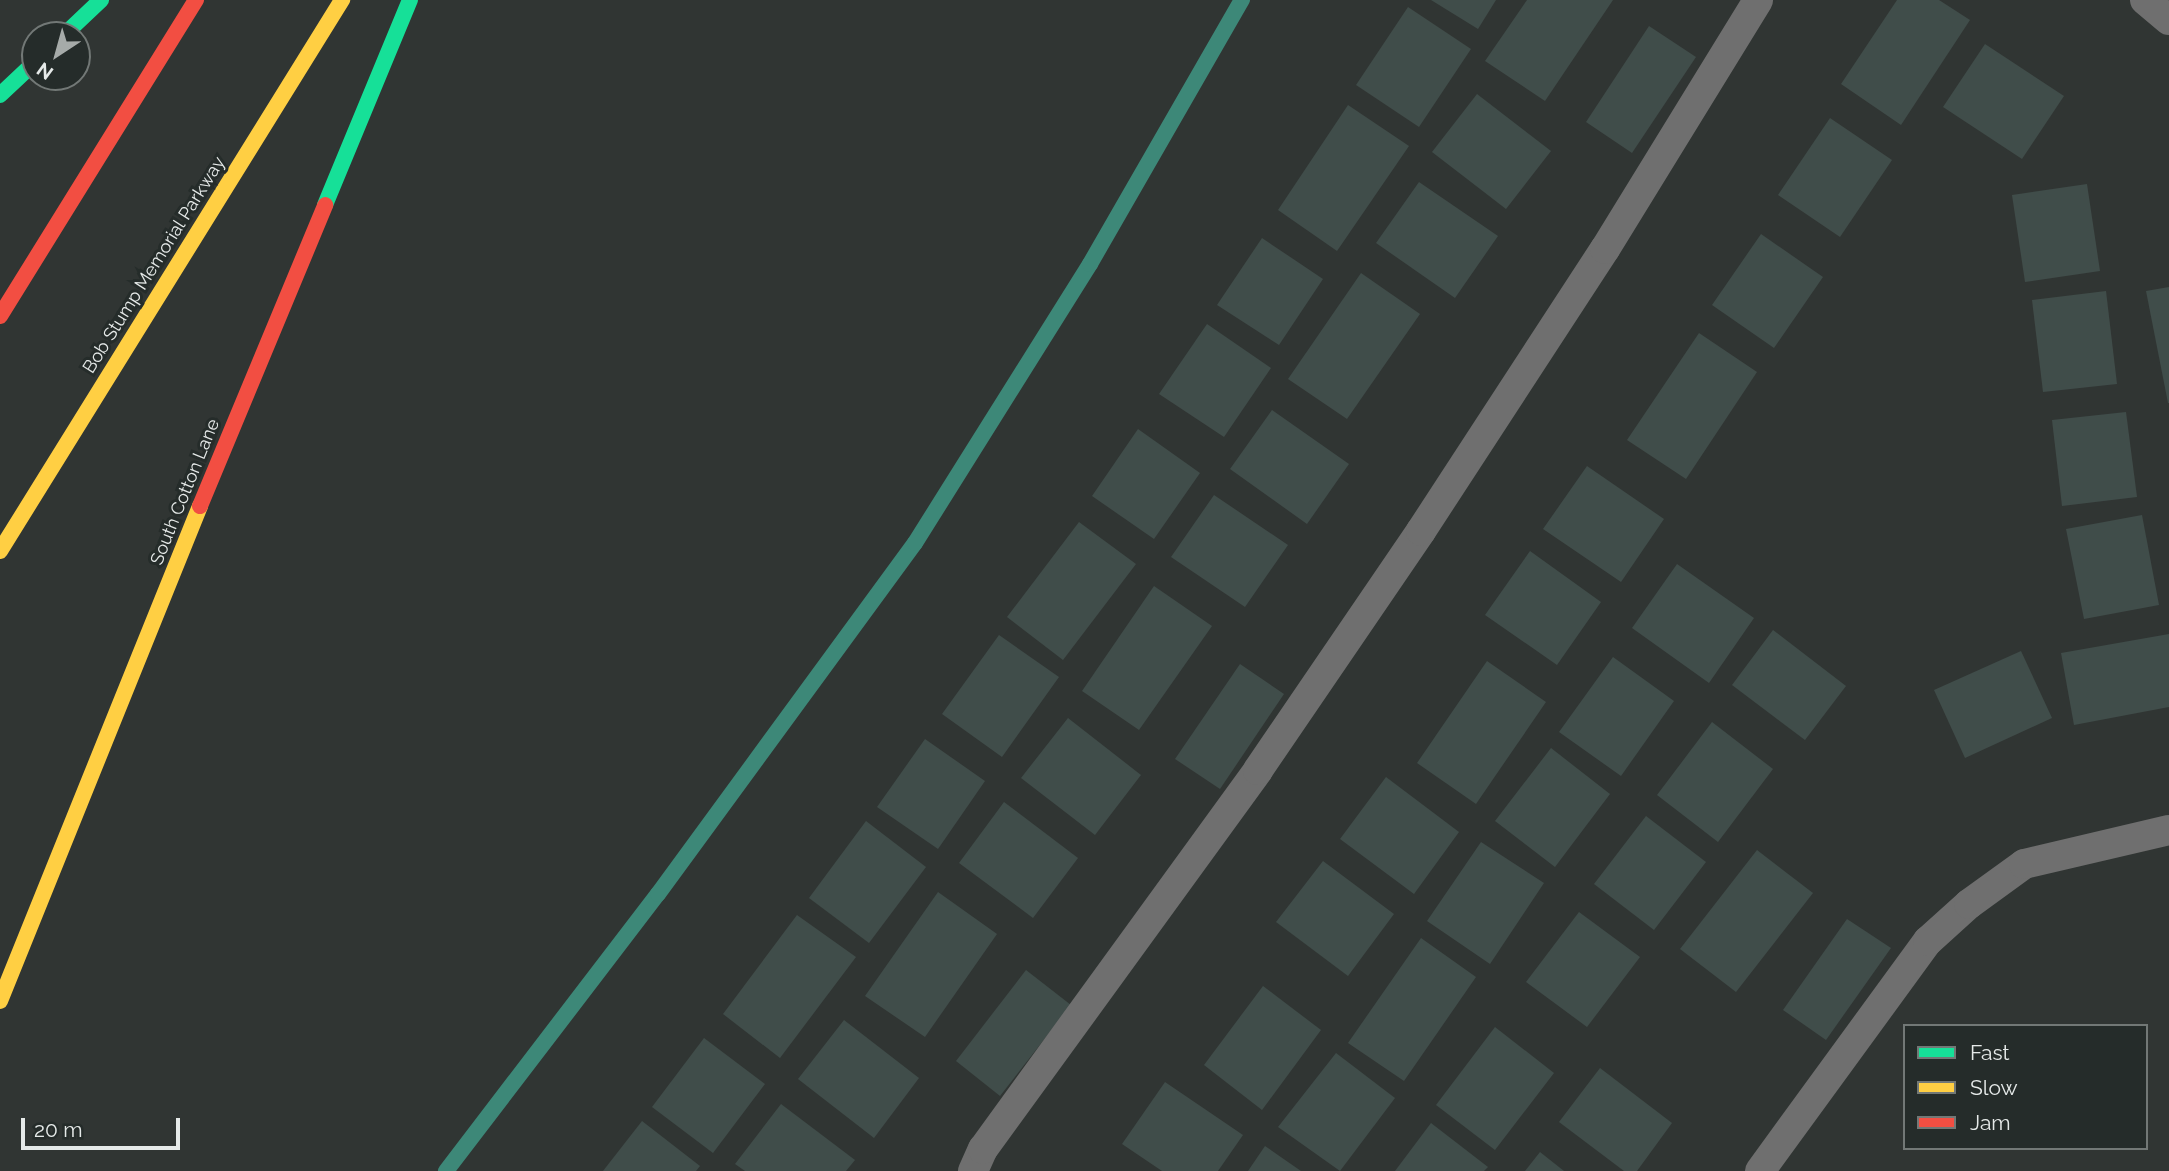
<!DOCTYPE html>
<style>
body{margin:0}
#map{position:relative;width:2169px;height:1171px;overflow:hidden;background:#303533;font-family:Raleway,sans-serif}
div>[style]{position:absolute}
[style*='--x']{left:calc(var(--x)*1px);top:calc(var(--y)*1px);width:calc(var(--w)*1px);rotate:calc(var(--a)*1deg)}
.stream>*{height:16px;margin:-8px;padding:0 8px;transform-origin:8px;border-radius:8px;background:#3d8878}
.building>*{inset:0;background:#404d4a}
.lane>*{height:30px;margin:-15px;padding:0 15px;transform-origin:15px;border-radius:15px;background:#6f6f6f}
.fast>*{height:16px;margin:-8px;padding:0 8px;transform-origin:8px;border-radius:8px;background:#16e098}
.slow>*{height:16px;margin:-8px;padding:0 8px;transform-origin:8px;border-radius:8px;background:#ffcf43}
.jam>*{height:16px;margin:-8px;padding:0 8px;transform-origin:8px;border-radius:8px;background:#f24e42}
span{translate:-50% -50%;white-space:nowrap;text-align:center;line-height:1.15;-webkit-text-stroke:6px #252c2a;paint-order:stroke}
.street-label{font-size:18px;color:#e6eae9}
.legend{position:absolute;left:1903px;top:1024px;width:245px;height:126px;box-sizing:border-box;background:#252c2a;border:2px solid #727876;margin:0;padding:9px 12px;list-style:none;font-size:21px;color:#e6eae9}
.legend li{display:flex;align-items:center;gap:14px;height:35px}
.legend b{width:35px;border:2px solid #727876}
.north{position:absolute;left:21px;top:21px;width:70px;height:70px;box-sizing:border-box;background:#252c2a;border:2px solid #727876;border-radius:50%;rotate:216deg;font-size:19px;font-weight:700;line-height:28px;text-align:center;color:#e6eae9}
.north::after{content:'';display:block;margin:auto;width:24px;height:32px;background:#a6aba9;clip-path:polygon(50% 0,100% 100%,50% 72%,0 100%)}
.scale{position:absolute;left:21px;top:1118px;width:159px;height:32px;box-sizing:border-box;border:4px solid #e6eae9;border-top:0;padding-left:9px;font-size:21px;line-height:24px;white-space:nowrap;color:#e6eae9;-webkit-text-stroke:5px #252c2a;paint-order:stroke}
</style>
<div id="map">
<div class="stream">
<div style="--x:446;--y:1171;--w:349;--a:-52.6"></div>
<div style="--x:658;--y:894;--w:435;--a:-53.8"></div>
<div style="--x:915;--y:543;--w:329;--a:-57.9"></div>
<div style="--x:1090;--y:264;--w:305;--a:-60.1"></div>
</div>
<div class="building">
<div style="clip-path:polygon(1431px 0,1496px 0,1478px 29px)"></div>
<div style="clip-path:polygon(1527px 0,1613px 0,1545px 101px,1485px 61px)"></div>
<div style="clip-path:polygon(1897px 0,1939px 0,1970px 20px,1901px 125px,1841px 84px)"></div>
<div style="clip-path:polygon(1408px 7px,1471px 49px,1419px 127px,1356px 85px)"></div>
<div style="clip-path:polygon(1649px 26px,1696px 57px,1632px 153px,1586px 122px)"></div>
<div style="clip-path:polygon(1985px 44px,2064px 96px,2022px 159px,1943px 107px)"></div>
<div style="clip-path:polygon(1477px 94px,1551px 151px,1506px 209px,1432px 152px)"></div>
<div style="clip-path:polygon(1348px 105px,1409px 146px,1337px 251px,1278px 210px)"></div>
<div style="clip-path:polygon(1830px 118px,1892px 160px,1840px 237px,1778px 195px)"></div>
<div style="clip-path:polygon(1419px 182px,1498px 236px,1455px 298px,1376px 243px)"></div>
<div style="clip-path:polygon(2087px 184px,2100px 271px,2025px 282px,2012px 195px)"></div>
<div style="clip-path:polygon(1761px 234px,1823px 277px,1774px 348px,1712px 305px)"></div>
<div style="clip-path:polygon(1262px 238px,1323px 279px,1279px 345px,1217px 305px)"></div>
<div style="clip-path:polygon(1361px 273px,1420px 314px,1347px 419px,1288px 379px)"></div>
<div style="clip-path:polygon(2169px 287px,2169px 403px,2168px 403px,2146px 291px)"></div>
<div style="clip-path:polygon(2106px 291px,2117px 384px,2043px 392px,2032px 300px)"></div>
<div style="clip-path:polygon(1207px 324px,1271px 368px,1224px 437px,1159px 394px)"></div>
<div style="clip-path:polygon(1699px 333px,1757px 372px,1686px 479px,1627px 440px)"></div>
<div style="clip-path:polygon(1272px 410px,1349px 464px,1307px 524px,1230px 469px)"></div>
<div style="clip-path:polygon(2126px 412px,2137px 497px,2062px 506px,2052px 420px)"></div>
<div style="clip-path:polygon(1138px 429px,1200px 473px,1154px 539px,1092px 496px)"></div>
<div style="clip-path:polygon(1587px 466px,1664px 519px,1621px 582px,1543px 529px)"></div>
<div style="clip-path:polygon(1214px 495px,1288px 545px,1245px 607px,1171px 557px)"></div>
<div style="clip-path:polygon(2142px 515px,2159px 605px,2084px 619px,2066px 529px)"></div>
<div style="clip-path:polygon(1079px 522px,1136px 564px,1063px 660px,1007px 617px)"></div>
<div style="clip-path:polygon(1530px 551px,1601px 602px,1557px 665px,1485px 615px)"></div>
<div style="clip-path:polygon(1677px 564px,1754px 618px,1709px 683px,1632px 628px)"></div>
<div style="clip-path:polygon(1154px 586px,1212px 626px,1139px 730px,1082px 691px)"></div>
<div style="clip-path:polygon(1773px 630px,1846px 686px,1805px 740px,1732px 685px)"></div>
<div style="clip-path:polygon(2169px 634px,2169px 707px,2074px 725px,2061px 653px)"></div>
<div style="clip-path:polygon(999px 635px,1059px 677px,1002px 757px,942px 714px)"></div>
<div style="clip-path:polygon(2021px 651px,2052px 718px,1965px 758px,1934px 690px)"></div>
<div style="clip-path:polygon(1613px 657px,1674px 701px,1621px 776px,1559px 732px)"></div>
<div style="clip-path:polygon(1487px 661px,1546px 702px,1476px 804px,1417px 763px)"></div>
<div style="clip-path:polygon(1240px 664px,1284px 694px,1220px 789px,1175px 759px)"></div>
<div style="clip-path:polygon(1068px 718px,1141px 775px,1095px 835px,1021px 778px)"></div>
<div style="clip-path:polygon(1712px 722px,1773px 769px,1718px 842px,1657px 795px)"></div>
<div style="clip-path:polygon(925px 739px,985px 781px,938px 849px,877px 807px)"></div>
<div style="clip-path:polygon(1551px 748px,1610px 794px,1555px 867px,1495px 821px)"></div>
<div style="clip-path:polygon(1386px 777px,1459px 832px,1414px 894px,1340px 839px)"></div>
<div style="clip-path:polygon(1004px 802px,1078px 858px,1033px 918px,959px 863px)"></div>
<div style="clip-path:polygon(1646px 816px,1706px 862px,1654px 930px,1594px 884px)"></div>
<div style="clip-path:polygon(866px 821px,926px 867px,869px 943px,809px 898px)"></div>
<div style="clip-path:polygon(1481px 842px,1544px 883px,1490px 964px,1427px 921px)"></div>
<div style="clip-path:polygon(1757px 850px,1813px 893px,1736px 992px,1680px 949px)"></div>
<div style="clip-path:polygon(1323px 861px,1394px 914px,1348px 976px,1276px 922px)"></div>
<div style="clip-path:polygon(938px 892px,997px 934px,925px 1037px,865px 996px)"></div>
<div style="clip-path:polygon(1579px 912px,1640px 957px,1587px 1027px,1526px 982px)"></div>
<div style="clip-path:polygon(797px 915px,856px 957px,780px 1058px,723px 1014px)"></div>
<div style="clip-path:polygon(1847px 919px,1891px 948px,1826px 1040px,1783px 1010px)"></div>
<div style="clip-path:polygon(1421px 938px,1476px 977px,1404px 1081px,1348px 1043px)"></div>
<div style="clip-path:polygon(1026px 970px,1071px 1005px,1000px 1096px,956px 1061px)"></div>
<div style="clip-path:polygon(1263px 986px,1321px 1030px,1262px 1110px,1204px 1065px)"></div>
<div style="clip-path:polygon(844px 1020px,919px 1078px,874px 1138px,798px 1079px)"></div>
<div style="clip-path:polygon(1495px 1027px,1554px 1073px,1495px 1150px,1436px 1105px)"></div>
<div style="clip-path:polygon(704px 1038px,765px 1084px,713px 1153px,652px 1107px)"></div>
<div style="clip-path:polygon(1336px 1053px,1395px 1098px,1340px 1171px,1278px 1127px)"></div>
<div style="clip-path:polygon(1600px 1068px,1672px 1123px,1637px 1171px,1624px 1171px,1559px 1122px)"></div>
<div style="clip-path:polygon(1165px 1082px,1243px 1135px,1218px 1171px,1162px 1171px,1122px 1144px)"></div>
<div style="clip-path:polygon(781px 1104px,855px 1160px,846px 1171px,745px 1171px,735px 1164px)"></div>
<div style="clip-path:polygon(642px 1121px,700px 1166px,696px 1171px,603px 1171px)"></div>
<div style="clip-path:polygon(1431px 1123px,1488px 1167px,1484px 1171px,1395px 1171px)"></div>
<div style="clip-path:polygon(1265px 1146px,1301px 1171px,1248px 1171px)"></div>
<div style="clip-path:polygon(1540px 1152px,1564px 1171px,1525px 1171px)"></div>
</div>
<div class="lane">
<div style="--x:2145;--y:0;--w:31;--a:40"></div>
<div style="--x:973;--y:1171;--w:24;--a:-66"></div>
<div style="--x:983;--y:1149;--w:468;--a:-54"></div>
<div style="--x:1258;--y:770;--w:289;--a:-55.7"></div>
<div style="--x:1421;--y:531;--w:337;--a:-56.9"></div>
<div style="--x:1605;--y:249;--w:292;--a:-58.4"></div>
<div style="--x:1760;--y:1171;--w:285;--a:-53.9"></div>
<div style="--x:1928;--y:941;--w:55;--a:-42.1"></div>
<div style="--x:1969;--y:904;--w:68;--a:-36"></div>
<div style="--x:2024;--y:864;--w:149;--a:-13.2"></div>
</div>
<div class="fast">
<div style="--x:64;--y:35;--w:51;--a:-43.4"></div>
<div style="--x:0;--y:95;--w:48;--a:-43.3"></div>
<div style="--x:325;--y:205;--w:222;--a:-67.5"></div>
</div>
<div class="slow">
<div style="--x:0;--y:551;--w:649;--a:-58.17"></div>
<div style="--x:0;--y:1001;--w:534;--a:-68"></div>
</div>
<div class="jam">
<div style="--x:0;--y:316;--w:372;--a:-58.2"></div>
<div style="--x:200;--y:506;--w:326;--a:-67.4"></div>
</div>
<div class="street-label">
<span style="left:154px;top:265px;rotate:-58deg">Bob Stump Memorial Parkway</span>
<span style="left:185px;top:492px;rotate:-68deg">South Cotton Lane</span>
</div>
<ul class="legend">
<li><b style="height:9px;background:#16e098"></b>Fast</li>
<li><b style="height:9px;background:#ffcf43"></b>Slow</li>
<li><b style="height:9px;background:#f24e42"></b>Jam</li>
</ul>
<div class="north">N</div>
<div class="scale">20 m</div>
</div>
